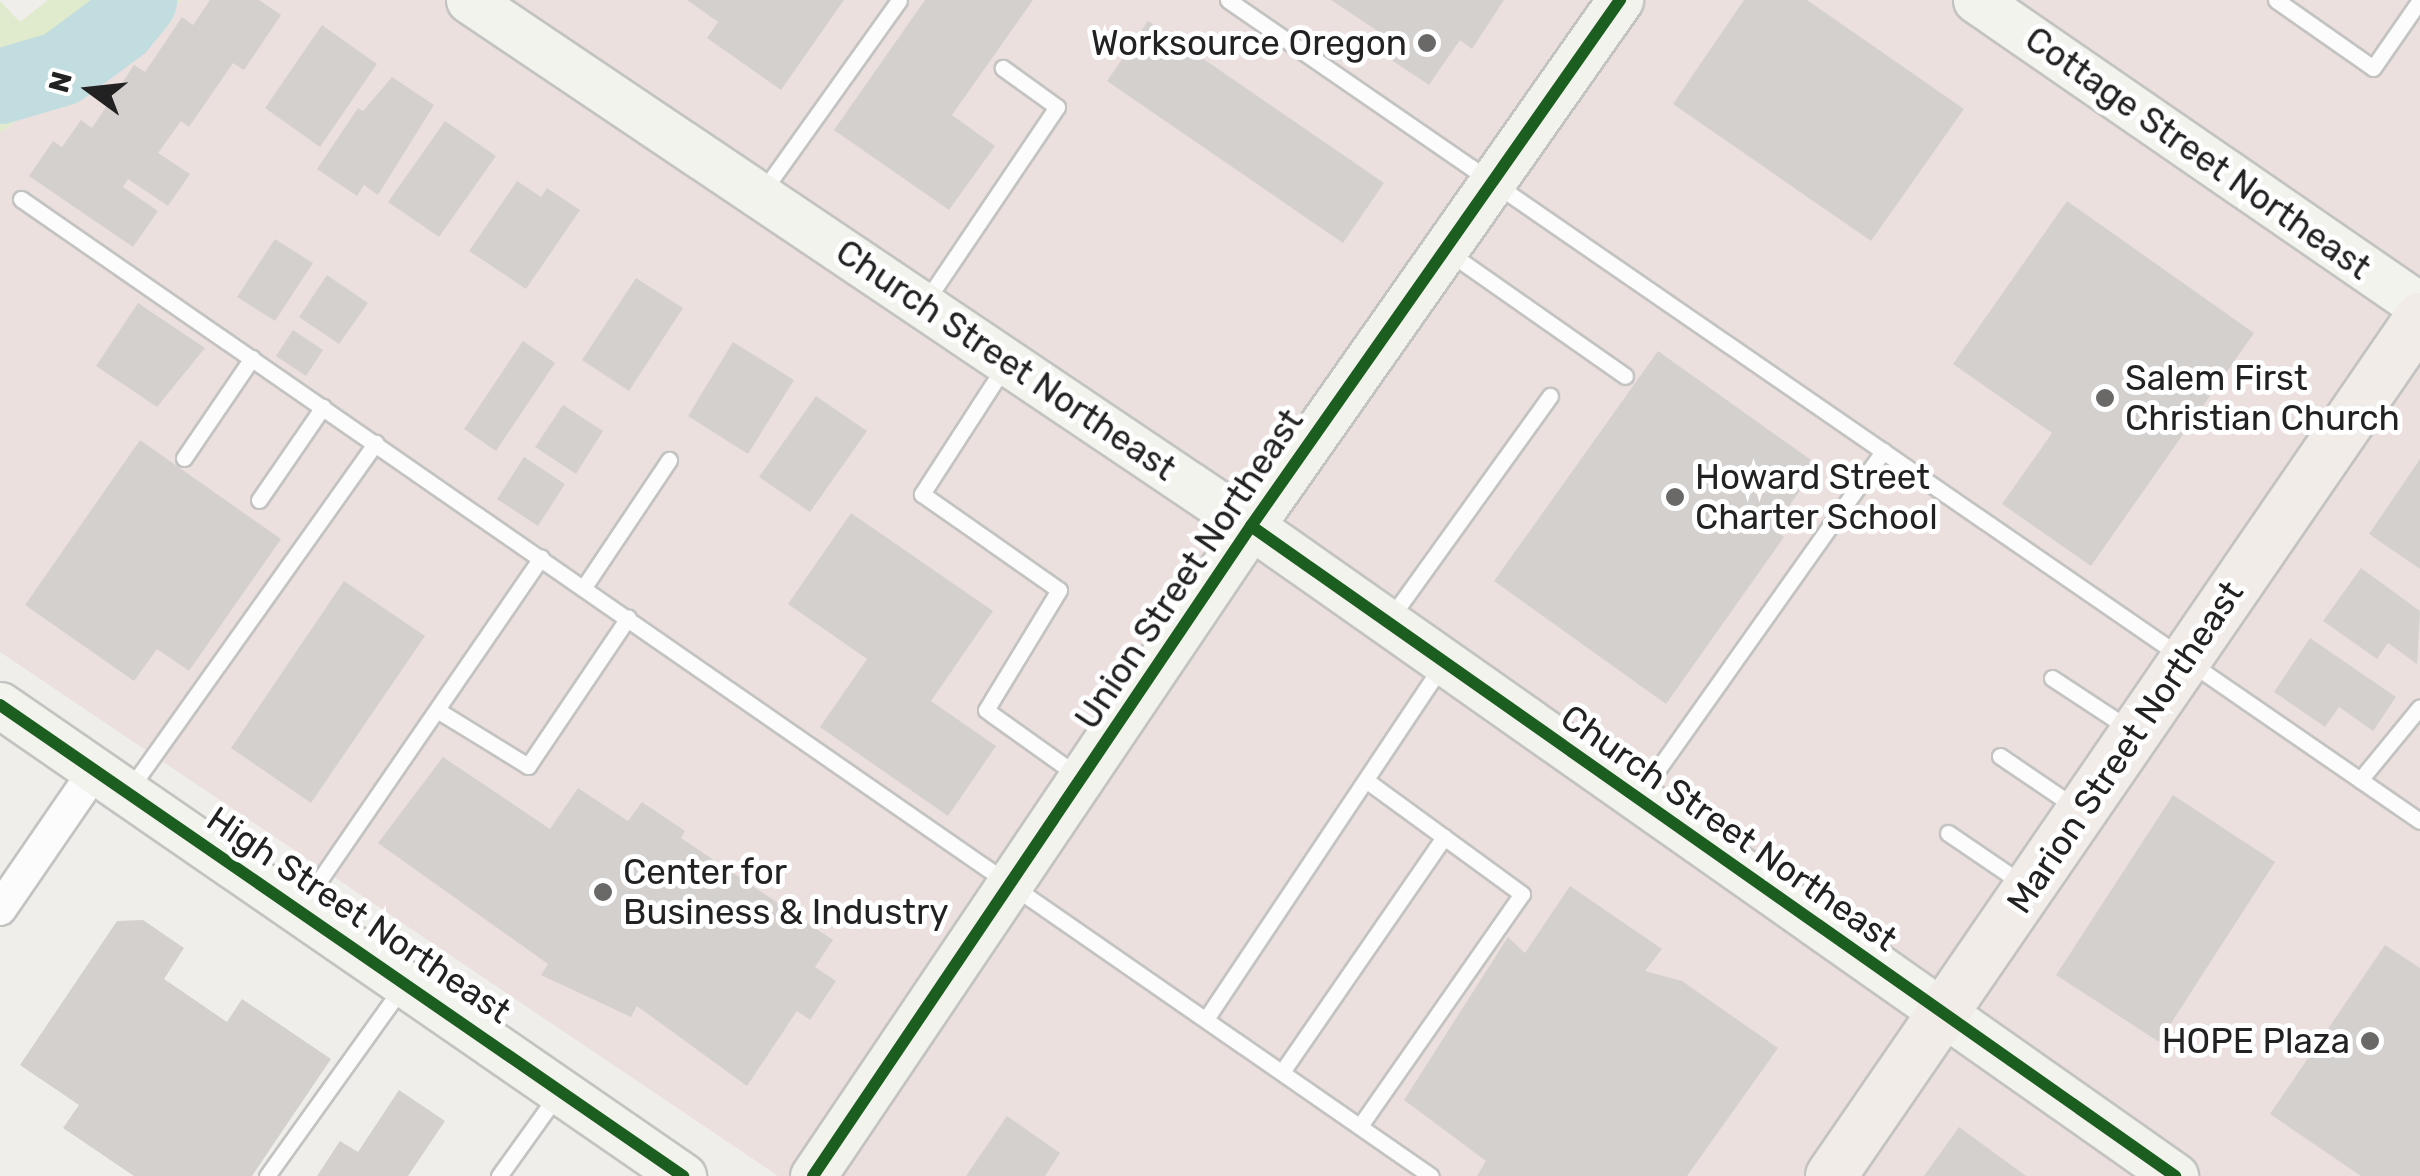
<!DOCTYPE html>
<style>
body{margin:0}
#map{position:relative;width:2420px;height:1176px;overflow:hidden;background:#f0eeeb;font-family:Rubik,sans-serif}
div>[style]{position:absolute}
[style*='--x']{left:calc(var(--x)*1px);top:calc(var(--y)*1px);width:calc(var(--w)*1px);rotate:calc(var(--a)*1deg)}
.commercial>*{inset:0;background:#ece0df}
.grass>*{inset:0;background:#e0eacd}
.river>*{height:75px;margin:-37.5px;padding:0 37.5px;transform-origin:37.5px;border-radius:37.5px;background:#c2dde0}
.building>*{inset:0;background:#d3d0ce}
.roads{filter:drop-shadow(2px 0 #c3c3c1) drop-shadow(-2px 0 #c3c3c1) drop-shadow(0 2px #c3c3c1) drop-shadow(0 -2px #c3c3c1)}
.lane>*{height:15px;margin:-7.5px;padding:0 7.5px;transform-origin:7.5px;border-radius:7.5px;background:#fdfcfc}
.street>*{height:32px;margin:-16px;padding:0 16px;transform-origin:16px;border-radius:16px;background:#fdfcfc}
.secondary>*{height:45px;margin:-22.5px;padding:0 22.5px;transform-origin:22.5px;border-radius:22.5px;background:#f3f3ed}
.primary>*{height:50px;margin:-25px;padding:0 25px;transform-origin:25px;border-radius:25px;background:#f1ece8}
.cycleway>*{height:12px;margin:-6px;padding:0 6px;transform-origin:6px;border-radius:6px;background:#1b5e20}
.dots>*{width:28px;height:28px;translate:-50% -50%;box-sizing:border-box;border:5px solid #fff;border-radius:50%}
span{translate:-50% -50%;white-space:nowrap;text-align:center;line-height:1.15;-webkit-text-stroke:10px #fff;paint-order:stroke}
.poi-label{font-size:35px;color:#222}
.right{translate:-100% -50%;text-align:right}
.left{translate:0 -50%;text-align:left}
.street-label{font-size:35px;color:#222}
.north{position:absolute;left:40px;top:40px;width:100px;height:100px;-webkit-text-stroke:8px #fff;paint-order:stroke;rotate:285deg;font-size:28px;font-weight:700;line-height:40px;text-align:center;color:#222}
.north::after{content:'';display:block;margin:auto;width:35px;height:45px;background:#222;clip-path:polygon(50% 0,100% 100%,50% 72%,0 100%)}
</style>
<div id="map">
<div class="commercial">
<div style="clip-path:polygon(182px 0,2420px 0,2420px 1176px,778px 1176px,0 652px,0 133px)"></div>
</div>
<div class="grass">
<div style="clip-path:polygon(48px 0,182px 0,0 133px,0 1px,20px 22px)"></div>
</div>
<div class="river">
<div style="--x:0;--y:86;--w:64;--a:-16.4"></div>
<div style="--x:61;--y:68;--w:72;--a:-36.6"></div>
<div style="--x:119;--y:25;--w:32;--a:-51"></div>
</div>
<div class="building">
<div style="clip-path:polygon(210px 0,259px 0,281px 15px,244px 70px,233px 63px,189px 127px,181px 121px,158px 153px,190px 174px,168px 206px,128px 179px,123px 187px,158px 211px,133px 247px,29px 176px,53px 141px,62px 147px,81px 120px,92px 128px,134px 65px,145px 72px,182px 17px,193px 25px)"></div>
<div style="clip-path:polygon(687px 0,844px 0,781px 90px,707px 38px,718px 22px)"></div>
<div style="clip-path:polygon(925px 0,1033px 0,952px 115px,995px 146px,949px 210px,834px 130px)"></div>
<div style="clip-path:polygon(1331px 0,1504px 0,1472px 49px,1460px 40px,1429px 85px,1390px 59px,1400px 46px)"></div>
<div style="clip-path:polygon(1744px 0,1807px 0,1964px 109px,1871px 241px,1673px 104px)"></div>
<div style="clip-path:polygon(1148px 21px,1384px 183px,1343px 243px,1107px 81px)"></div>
<div style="clip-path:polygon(322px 25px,377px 64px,320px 147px,265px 108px)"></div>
<div style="clip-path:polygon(392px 77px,434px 105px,378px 195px,364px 185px,357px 196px,317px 169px,358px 108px,363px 111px)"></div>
<div style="clip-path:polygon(445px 121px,496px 156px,439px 237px,388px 202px)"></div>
<div style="clip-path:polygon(517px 181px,541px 197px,547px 188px,580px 210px,526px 289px,469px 251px)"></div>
<div style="clip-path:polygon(2067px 201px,2254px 333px,2091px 566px,2002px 504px,2052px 433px,1953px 364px)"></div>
<div style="clip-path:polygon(275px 239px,313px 263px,275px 321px,237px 297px)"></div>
<div style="clip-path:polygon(327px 275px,368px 303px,339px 344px,299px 317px)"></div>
<div style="clip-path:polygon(636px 278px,683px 308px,629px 391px,582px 360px)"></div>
<div style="clip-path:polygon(138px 303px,205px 348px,157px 407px,96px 366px)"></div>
<div style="clip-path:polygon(293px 330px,323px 350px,306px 376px,276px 356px)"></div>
<div style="clip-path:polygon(523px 341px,555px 363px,496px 451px,464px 429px)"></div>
<div style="clip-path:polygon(733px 342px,794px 380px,748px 454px,688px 416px)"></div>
<div style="clip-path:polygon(1658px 351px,1818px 465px,1773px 529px,1784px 537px,1666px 704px,1494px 581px)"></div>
<div style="clip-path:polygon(816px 396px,867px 431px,810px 512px,759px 477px)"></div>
<div style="clip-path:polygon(563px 405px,603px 431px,576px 474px,535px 447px)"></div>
<div style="clip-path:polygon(140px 440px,281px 539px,189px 671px,157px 649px,134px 681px,25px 605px)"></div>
<div style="clip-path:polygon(524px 457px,565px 484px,538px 526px,497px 499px)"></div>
<div style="clip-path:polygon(2420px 459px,2420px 569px,2369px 534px)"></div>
<div style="clip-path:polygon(851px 513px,993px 611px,931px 701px,996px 746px,948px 816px,820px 727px,867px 659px,788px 604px)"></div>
<div style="clip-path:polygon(2361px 568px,2420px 611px,2417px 664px,2388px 643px,2377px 659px,2323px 621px)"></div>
<div style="clip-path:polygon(344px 581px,425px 636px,311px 803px,231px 748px)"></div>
<div style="clip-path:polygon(2310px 638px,2396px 697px,2373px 731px,2339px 707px,2325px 727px,2274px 692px)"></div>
<div style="clip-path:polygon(443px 757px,550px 829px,578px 788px,628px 821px,642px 802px,685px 831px,681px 838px,833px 940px,815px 967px,836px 981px,810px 1020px,797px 1011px,747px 1086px,637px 1006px,631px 1017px,541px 975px,548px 964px,378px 843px)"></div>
<div style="clip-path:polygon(2173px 795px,2275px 862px,2159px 1042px,2056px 975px)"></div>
<div style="clip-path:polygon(1570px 886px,1662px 949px,1645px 971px,1682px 981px,1778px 1048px,1687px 1176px,1477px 1176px,1486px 1161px,1404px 1100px,1508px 937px,1525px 953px)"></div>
<div style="clip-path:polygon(143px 920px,184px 948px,164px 979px,227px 1022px,242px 999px,331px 1059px,252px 1176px,134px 1176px,63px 1128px,79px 1105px,20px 1065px,117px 921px)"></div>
<div style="clip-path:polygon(2385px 945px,2420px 968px,2420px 1176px,2361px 1176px,2270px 1114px)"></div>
<div style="clip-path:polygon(399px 1090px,445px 1121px,408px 1176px,317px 1176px,340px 1141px,358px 1152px)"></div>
<div style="clip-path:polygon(1007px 1116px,1060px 1153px,1045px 1176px,966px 1176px)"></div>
<div style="clip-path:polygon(1959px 1127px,2026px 1176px,1924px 1176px)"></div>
</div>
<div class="roads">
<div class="lane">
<div style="--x:1228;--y:0;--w:1447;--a:34.56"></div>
<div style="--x:2276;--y:0;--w:118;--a:35"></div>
<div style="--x:2373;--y:68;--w:83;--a:-55.3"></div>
<div style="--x:763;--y:191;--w:234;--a:-54.5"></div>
<div style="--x:21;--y:199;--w:1715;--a:34.72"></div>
<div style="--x:1448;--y:252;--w:216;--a:35"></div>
<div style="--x:926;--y:301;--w:234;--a:-56"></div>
<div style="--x:1057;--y:107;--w:67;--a:-144.2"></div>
<div style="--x:1006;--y:364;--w:155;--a:122.9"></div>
<div style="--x:922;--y:494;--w:167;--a:35"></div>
<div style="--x:1059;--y:590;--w:140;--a:121.3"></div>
<div style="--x:986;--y:710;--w:115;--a:35.5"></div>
<div style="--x:184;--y:458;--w:121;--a:-55.8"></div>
<div style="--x:259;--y:500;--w:113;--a:-55.5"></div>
<div style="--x:584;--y:587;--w:153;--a:-56.2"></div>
<div style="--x:1389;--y:620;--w:276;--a:-54.3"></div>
<div style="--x:2052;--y:678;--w:91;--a:33.3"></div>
<div style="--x:437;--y:710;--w:107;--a:31.6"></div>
<div style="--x:528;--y:766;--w:179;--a:-56"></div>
<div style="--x:2000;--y:756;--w:94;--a:34.2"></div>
<div style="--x:2360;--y:780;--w:94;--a:-50.6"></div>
<div style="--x:129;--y:790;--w:426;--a:-54.6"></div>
<div style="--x:1639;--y:796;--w:423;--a:-54.7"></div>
<div style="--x:1948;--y:833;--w:91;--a:34.2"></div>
<div style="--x:301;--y:907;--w:424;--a:-55.5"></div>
<div style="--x:1208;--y:1016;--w:420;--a:-56.3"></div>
<div style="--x:1284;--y:1069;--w:282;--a:-55.4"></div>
<div style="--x:1362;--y:1123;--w:279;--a:-55.1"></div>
<div style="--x:1522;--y:894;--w:192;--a:-143.9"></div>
<div style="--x:267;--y:1176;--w:234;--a:-54.4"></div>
<div style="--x:499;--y:1176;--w:101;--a:-54.3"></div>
</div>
<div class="street">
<div style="--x:0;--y:909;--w:168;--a:-55.5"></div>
</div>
<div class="secondary">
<div style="--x:469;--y:0;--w:942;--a:33.93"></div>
<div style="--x:1251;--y:526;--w:1130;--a:35.12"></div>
<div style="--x:1976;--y:0;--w:539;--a:34.57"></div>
<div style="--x:0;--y:705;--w:830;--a:34.59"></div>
<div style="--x:813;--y:1176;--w:784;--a:-56.03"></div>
<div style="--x:1251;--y:526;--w:643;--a:-54.95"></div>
</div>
<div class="primary">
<div style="--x:1831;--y:1176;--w:1041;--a:-55.53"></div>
</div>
</div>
<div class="cycleway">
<div style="--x:1251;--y:526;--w:1130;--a:35.12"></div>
<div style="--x:0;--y:705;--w:830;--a:34.59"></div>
<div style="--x:813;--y:1176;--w:784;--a:-56.03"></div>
<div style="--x:1251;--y:526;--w:643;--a:-54.95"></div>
</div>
<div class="dots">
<div style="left:1427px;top:43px;background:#6a6968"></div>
<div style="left:2105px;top:398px;background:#6a6968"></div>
<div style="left:1675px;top:497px;background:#6a6968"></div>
<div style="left:603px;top:892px;background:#6a6968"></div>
<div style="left:2370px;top:1041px;background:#6a6968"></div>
</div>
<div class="poi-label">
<span class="right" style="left:1407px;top:43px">Worksource Oregon</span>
<span class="left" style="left:2125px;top:398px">Salem First<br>Christian Church</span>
<span class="left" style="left:1695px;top:497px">Howard Street<br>Charter School</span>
<span class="left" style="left:623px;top:892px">Center for<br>Business &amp; Industry</span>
<span class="right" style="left:2350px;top:1041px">HOPE Plaza</span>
</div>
<div class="street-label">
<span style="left:2198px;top:153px;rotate:35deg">Cottage Street Northeast</span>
<span style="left:1006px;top:360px;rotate:34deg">Church Street Northeast</span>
<span style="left:1189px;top:569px;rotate:-56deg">Union Street Northeast</span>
<span style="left:2125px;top:747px;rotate:-56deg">Marion Street Northeast</span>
<span style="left:1729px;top:828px;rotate:35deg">Church Street Northeast</span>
<span style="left:359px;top:915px;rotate:34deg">High Street Northeast</span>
</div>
<div class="north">N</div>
</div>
